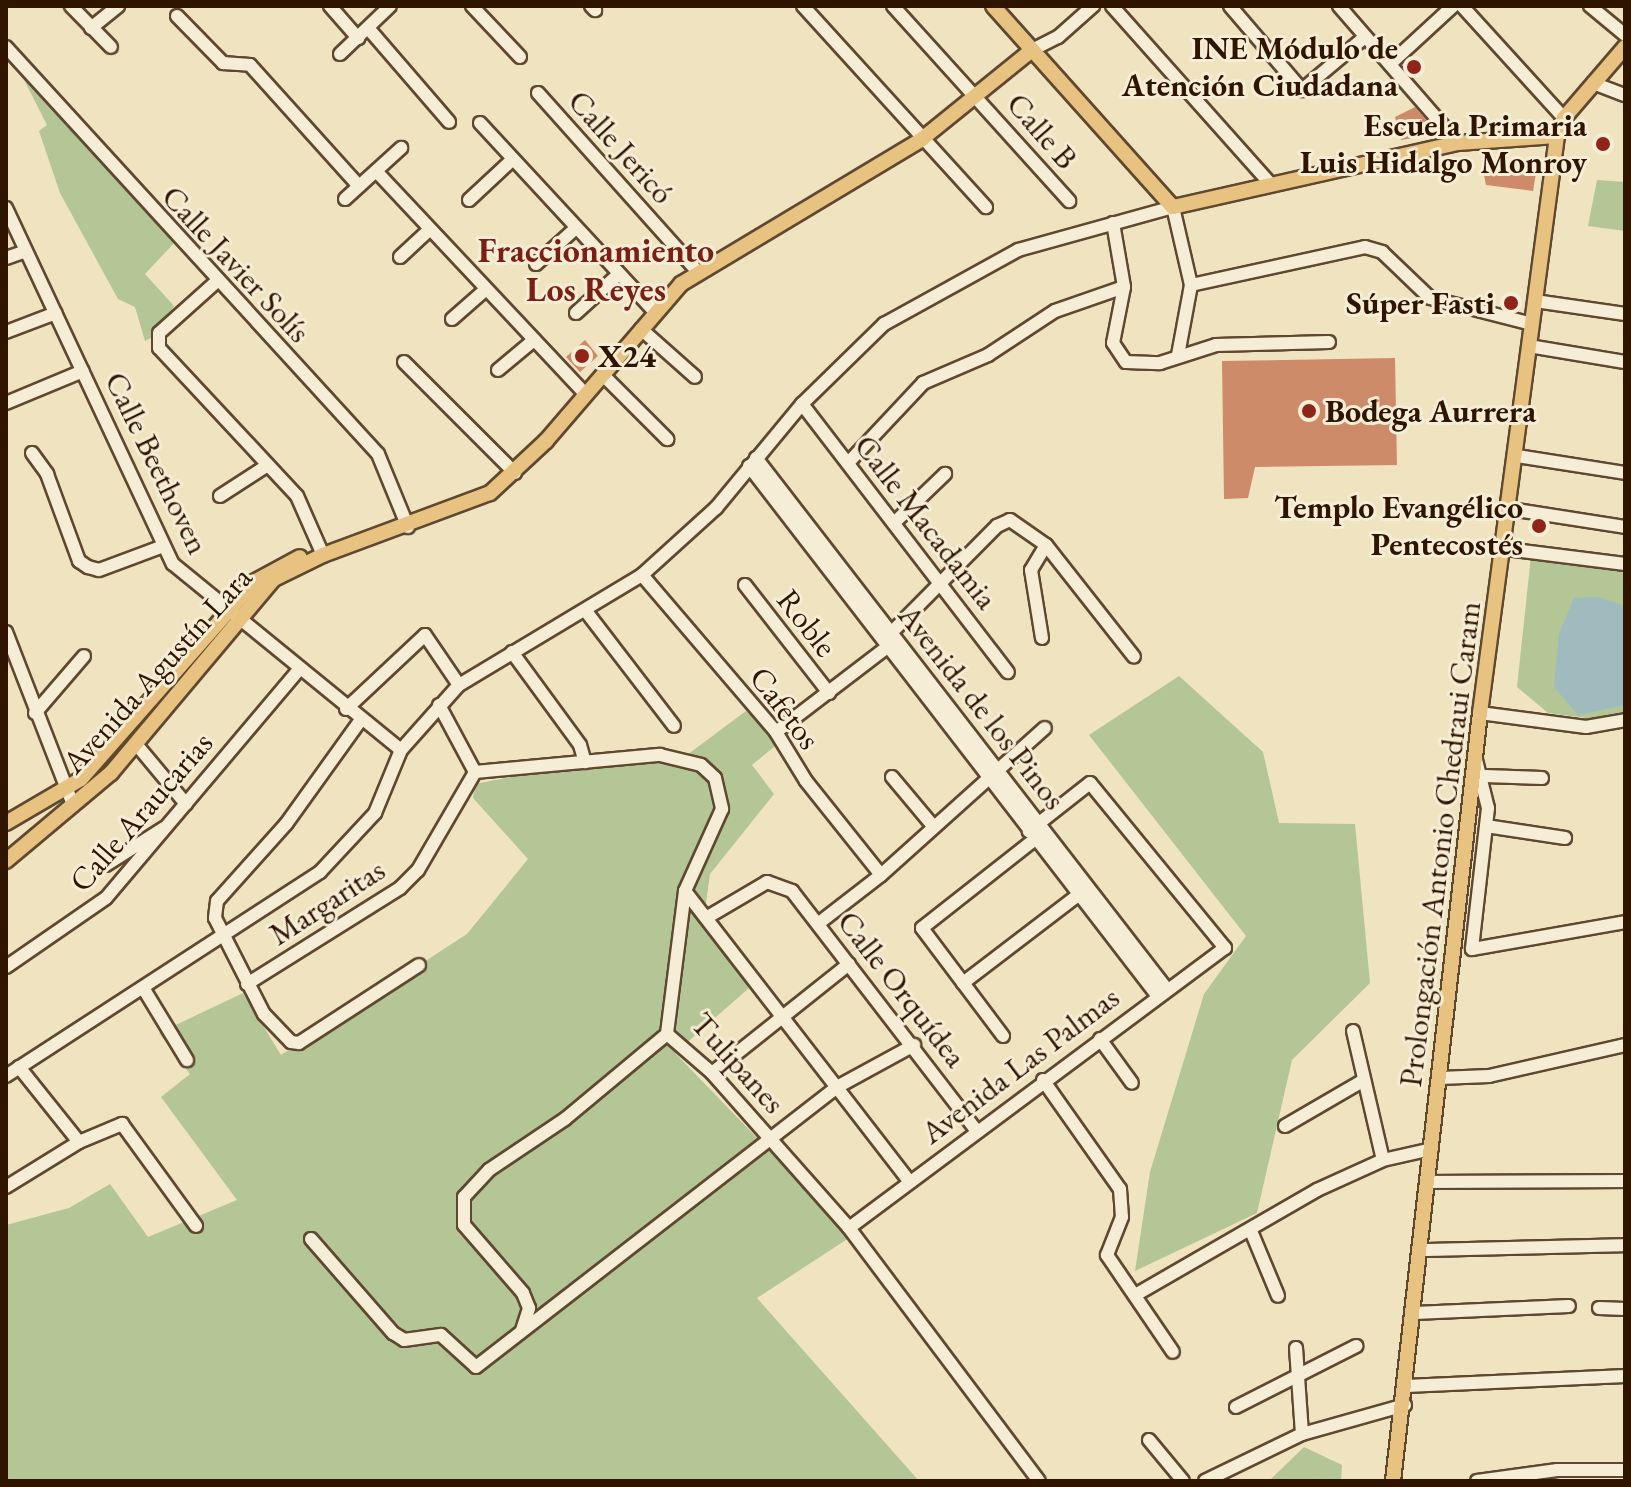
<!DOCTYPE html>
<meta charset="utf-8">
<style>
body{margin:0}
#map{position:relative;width:1631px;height:1487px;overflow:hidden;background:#efe3c0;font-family:"EB Garamond",serif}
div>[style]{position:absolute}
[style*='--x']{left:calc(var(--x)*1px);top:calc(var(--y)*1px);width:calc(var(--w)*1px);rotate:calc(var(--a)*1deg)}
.green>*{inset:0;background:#b4c596}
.water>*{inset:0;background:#a0bbbe}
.building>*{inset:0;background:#ce8b6a}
.roads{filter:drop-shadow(2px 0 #5f4830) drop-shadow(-2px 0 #5f4830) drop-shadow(0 2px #5f4830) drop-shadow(0 -2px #5f4830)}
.minor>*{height:12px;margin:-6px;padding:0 6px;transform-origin:6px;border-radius:6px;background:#f5edd6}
.major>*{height:14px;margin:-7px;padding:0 7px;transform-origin:7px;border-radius:7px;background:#e8c280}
.dots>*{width:22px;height:22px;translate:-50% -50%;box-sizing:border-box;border:4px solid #f5edd6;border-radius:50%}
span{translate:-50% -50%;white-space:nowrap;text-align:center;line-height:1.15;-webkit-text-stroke:6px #f5edd6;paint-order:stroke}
.poi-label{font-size:32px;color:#2f1500;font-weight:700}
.right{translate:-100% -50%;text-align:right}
.left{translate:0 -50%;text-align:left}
.street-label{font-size:32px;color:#2f1500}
.neighbourhood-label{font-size:34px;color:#7a1f14;font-weight:700}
.frame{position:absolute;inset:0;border:8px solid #2f1500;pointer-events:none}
</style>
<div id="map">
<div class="green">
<div style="clip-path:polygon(16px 64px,175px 242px,145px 274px,174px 306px,153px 337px,145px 341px,135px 307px,118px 299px,60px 193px,39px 131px,47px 125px)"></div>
<div style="clip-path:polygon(1597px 180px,1625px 182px,1625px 231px,1588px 226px)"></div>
<div style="clip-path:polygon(1531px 556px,1625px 558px,1625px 714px,1610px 721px,1548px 713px,1517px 687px)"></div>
<div style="clip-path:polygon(1179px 676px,1263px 752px,1279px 823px,1355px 824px,1370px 983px,1292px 1060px,1257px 1213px,1135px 1271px,1150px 1172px,1204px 994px,1246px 936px,1089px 735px)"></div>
<div style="clip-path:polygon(746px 711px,780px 742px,752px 765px,774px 794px,710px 874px,703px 925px,749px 988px,675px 1053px,852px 1236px,757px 1298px,919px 1481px,6px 1481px,6px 1225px,69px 1208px,110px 1184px,148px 1237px,237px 1200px,161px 1097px,190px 1074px,159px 1033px,243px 993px,281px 1055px,467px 934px,528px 859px,473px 798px,475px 784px,578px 764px,687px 755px)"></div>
<div style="clip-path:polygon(1304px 1447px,1342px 1465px,1341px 1481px,1269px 1481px)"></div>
</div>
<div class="water">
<div style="clip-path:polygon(1598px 597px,1625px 606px,1625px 705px,1578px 715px,1554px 687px,1559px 634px,1574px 598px)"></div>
</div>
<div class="building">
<div style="clip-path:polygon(1415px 107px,1438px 134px,1401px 140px,1395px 117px)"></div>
<div style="clip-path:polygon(1529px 158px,1537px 167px,1533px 191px,1486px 185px,1482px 165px)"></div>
<div style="clip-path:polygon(585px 340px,598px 356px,580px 372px,566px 357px)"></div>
<div style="clip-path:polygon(1395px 358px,1397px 465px,1255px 467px,1248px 498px,1224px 499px,1222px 361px)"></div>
</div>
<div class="roads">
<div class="minor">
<div style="--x:71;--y:6;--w:57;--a:45.7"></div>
<div style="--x:330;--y:6;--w:43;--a:48.8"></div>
<div style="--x:472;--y:6;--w:70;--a:46.7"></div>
<div style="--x:591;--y:6;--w:6;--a:45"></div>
<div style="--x:803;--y:6;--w:272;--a:47.7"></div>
<div style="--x:893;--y:6;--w:263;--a:47.9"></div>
<div style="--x:1112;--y:6;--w:236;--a:48.3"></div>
<div style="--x:1230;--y:6;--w:111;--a:49.4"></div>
<div style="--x:1302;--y:90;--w:82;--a:-40.1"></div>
<div style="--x:1339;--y:6;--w:181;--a:49"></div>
<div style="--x:1462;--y:6;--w:151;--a:47.7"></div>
<div style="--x:1590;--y:6;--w:45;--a:39.6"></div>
<div style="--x:177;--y:16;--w:66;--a:45.6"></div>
<div style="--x:223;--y:63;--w:27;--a:4"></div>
<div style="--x:250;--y:65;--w:163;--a:48"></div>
<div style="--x:91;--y:28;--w:35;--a:-39"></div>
<div style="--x:368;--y:28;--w:124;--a:49.2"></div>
<div style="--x:6;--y:47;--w:551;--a:47.57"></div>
<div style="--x:378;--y:454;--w:79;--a:67.7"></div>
<div style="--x:1032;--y:50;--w:29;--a:-27"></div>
<div style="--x:1058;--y:37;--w:47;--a:-41.5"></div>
<div style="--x:340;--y:54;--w:69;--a:-43.8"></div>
<div style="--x:1390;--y:64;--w:86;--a:-42.6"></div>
<div style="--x:1593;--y:83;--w:34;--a:21"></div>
<div style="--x:538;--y:93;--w:239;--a:48.2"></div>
<div style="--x:480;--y:123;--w:258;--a:47.2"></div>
<div style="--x:376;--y:171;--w:307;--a:46.8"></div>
<div style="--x:345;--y:199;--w:76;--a:-42.3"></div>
<div style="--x:469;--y:200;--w:60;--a:-43"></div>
<div style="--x:6;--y:208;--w:393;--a:64.9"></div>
<div style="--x:173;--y:564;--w:294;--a:39.2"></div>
<div style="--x:1113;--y:223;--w:65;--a:80.2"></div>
<div style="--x:1124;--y:287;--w:57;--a:101.1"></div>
<div style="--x:1113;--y:343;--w:23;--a:56"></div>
<div style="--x:1126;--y:362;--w:34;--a:2"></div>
<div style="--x:1160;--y:363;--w:59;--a:-17.8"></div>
<div style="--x:1216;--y:345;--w:113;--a:-1.5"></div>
<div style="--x:400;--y:257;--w:41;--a:-43"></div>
<div style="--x:6;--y:258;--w:21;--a:-19"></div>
<div style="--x:536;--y:264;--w:54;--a:-42"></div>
<div style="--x:216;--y:282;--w:76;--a:138.2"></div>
<div style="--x:159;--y:333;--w:15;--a:90"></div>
<div style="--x:159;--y:348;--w:202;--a:47"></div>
<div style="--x:297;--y:496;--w:64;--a:66.2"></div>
<div style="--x:1191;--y:285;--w:178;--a:-12.3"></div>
<div style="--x:1365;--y:247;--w:18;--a:16"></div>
<div style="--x:1382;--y:252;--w:66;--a:43.8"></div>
<div style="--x:1430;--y:298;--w:105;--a:14.3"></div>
<div style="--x:1535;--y:301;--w:91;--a:8.2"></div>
<div style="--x:576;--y:313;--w:58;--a:-42.2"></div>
<div style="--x:452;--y:319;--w:44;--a:-41.3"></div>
<div style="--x:641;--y:329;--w:72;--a:41.6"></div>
<div style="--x:6;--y:332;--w:53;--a:-20.8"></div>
<div style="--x:1529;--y:346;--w:97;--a:9.5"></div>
<div style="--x:404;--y:362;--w:157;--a:45"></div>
<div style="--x:498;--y:370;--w:47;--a:-39.8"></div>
<div style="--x:603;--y:375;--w:91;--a:45"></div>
<div style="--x:6;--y:403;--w:83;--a:-22.6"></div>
<div style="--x:802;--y:404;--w:338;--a:52.5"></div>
<div style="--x:32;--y:453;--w:26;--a:54"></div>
<div style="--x:47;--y:474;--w:93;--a:69.8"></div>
<div style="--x:79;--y:561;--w:11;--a:34"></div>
<div style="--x:88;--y:567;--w:11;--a:15"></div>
<div style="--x:99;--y:570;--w:66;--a:-20.4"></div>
<div style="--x:1517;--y:456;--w:109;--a:8.9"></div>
<div style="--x:756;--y:458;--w:670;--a:52.28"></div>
<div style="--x:848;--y:463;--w:110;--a:-46.8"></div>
<div style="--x:923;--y:383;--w:71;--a:-23.3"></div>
<div style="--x:988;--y:355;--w:80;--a:-33.3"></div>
<div style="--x:1055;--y:311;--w:73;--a:-19.2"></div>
<div style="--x:749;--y:466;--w:668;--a:52.36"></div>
<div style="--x:220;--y:496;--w:57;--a:-32.9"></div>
<div style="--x:1510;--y:509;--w:116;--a:8.9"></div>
<div style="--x:894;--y:523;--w:71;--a:-43.9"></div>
<div style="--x:1506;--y:549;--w:120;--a:7.2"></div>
<div style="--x:642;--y:575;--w:206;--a:49.5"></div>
<div style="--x:776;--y:732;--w:57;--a:58.5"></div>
<div style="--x:806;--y:781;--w:120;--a:51.4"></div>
<div style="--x:745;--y:585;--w:137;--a:52.1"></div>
<div style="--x:585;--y:610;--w:146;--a:52.5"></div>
<div style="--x:6;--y:632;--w:186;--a:68.8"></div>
<div style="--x:891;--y:633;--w:151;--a:-45.3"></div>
<div style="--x:997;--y:526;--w:14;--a:-25"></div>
<div style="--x:1010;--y:520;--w:44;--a:34.8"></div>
<div style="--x:1046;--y:545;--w:142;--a:51.8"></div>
<div style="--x:1042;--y:638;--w:69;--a:-99.2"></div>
<div style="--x:1031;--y:570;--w:29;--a:-59"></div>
<div style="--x:512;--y:652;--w:115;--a:53.8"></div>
<div style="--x:580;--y:745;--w:18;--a:74"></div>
<div style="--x:439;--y:705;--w:76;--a:61.8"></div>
<div style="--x:346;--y:709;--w:108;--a:-43.1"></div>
<div style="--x:425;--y:635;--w:60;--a:55.8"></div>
<div style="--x:35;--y:713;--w:75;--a:-49.3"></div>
<div style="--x:1480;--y:713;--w:107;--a:7.5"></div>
<div style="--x:1586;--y:727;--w:40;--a:-10"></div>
<div style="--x:360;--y:721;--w:127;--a:125.7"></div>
<div style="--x:286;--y:824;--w:103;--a:131.9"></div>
<div style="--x:217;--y:901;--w:17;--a:97"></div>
<div style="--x:215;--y:918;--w:108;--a:63"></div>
<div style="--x:264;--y:1014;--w:39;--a:46"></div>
<div style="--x:291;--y:1042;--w:8;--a:7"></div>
<div style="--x:299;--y:1043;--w:143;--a:-33"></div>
<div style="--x:776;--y:732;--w:138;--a:-37.4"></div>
<div style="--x:136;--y:744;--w:78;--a:50.2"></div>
<div style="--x:1475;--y:756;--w:54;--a:76"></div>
<div style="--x:1488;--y:808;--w:142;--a:96.5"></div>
<div style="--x:1472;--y:949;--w:155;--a:-10"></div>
<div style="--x:475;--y:772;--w:186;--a:-5.3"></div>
<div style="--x:660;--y:755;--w:42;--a:13.7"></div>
<div style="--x:701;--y:765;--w:19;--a:43"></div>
<div style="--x:715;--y:778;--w:32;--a:77"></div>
<div style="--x:722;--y:809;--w:90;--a:114.3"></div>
<div style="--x:685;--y:891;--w:144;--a:97.2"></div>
<div style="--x:1485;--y:776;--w:57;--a:2"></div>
<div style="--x:892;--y:777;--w:65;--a:50"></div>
<div style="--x:1486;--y:826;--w:80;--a:8.6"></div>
<div style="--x:106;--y:865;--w:69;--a:-32.5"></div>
<div style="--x:685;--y:891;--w:365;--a:52.3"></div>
<div style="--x:706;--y:918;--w:71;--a:-30.5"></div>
<div style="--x:767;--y:882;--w:27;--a:20"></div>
<div style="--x:792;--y:891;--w:303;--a:52.4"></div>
<div style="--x:819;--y:923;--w:78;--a:-37.7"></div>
<div style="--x:881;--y:875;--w:220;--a:-41.9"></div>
<div style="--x:6;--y:967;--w:121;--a:-34.6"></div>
<div style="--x:106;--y:898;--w:297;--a:-49.8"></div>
<div style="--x:963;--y:983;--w:145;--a:-37.4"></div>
<div style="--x:247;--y:984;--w:181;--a:-32.1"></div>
<div style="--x:400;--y:888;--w:25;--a:-45"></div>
<div style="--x:418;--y:870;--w:113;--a:-59.8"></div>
<div style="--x:145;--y:991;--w:81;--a:58.7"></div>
<div style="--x:1353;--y:1031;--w:132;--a:76.9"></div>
<div style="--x:667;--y:1034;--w:60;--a:40.9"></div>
<div style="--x:712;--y:1073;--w:207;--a:48.5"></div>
<div style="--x:849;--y:1228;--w:316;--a:53.1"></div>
<div style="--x:1003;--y:1036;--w:135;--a:-126.9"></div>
<div style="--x:922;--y:928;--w:144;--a:-38.2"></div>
<div style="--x:1100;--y:1039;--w:54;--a:54"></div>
<div style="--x:19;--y:1067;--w:96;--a:51.3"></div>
<div style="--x:712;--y:1073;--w:175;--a:-38.5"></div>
<div style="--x:6;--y:1076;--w:374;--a:-33"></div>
<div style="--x:320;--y:872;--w:81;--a:-47"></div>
<div style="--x:375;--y:813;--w:68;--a:-67.6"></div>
<div style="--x:401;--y:750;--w:87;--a:-48.3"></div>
<div style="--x:459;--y:685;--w:214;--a:-31"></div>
<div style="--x:642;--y:575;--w:100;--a:-42.2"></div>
<div style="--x:716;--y:508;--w:135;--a:-50.4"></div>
<div style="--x:802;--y:404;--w:115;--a:-44.3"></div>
<div style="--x:884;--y:324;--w:153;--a:-28.9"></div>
<div style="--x:1018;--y:250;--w:161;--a:-15.5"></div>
<div style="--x:1173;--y:207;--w:80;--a:77"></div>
<div style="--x:1191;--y:285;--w:71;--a:100.5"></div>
<div style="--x:1440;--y:1078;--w:49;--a:-2.3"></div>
<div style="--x:1489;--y:1076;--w:139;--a:-12.8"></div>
<div style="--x:1043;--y:1080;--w:133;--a:54.8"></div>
<div style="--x:1120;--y:1189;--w:28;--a:86"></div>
<div style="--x:1122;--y:1217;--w:41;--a:111.5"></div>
<div style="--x:1107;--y:1255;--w:117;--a:55.8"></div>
<div style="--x:1285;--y:1126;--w:91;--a:-30.2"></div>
<div style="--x:1429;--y:1182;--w:196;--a:-0.3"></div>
<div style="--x:6;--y:1187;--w:86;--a:-31.7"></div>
<div style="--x:79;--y:1142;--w:47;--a:-22.7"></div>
<div style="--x:122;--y:1124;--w:126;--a:54"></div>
<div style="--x:849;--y:1228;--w:469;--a:-36.7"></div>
<div style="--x:1225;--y:948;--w:213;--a:-129.3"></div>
<div style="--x:1090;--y:783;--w:78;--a:141.8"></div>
<div style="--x:1251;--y:1231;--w:70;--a:67.4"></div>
<div style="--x:311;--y:1239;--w:125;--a:48.9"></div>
<div style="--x:393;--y:1333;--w:13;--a:32"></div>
<div style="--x:404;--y:1340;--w:37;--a:-8"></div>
<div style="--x:441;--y:1335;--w:47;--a:42.4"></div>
<div style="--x:476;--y:1367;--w:457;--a:-37.8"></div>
<div style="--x:837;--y:1087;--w:88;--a:-28.6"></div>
<div style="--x:1423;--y:1250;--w:202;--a:-1.4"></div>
<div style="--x:1137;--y:1294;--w:208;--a:-30"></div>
<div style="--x:1317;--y:1190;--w:72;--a:-24.4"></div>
<div style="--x:1383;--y:1160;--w:50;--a:-12.7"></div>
<div style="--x:1599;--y:1308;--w:26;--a:2"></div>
<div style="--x:1415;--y:1313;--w:154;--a:-2.6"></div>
<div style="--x:522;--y:1330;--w:23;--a:-72"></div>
<div style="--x:529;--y:1308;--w:16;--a:-112"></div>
<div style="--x:523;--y:1293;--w:90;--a:-130.9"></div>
<div style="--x:464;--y:1225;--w:28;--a:-90"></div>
<div style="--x:464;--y:1197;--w:37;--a:-47"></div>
<div style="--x:489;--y:1170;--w:92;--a:-33.9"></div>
<div style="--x:565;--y:1119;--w:133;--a:-39.8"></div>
<div style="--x:1296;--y:1348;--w:86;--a:86"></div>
<div style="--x:1407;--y:1386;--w:218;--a:-2.6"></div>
<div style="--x:1236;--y:1407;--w:135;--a:-26.9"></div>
<div style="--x:1149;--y:1440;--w:53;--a:50.3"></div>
<div style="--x:1205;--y:1481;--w:108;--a:-25.9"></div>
<div style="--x:1302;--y:1434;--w:107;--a:-15.7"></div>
<div style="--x:1477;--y:1481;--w:81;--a:-7.8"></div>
<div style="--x:1557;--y:1470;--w:68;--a:0"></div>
</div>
<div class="major">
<div style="--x:993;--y:6;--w:270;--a:48.2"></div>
<div style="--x:1173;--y:207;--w:292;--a:-12.7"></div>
<div style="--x:1458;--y:143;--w:99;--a:-4"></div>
<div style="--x:6;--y:823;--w:87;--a:-30.4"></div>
<div style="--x:81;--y:779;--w:262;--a:-48.7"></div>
<div style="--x:254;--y:582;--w:52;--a:-28.5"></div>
<div style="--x:6;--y:861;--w:137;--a:-40"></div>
<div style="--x:111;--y:773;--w:253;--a:-50"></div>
<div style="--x:274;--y:579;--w:55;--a:-26.1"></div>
<div style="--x:323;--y:555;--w:178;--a:-20.4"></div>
<div style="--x:490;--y:493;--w:76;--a:-42.9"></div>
<div style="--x:546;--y:441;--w:207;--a:-49.3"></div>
<div style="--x:681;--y:284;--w:281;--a:-31"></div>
<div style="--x:922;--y:139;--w:141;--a:-39"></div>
<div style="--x:1393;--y:1481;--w:773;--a:-83.54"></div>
<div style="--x:1480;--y:713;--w:582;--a:-82.4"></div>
<div style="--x:1557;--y:136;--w:19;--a:-69"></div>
<div style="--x:1564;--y:118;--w:94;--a:-49.3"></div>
</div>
</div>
<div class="dots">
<div style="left:1414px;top:67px;background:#8f2418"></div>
<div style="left:1603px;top:144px;background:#8f2418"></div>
<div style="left:1511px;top:303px;background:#8f2418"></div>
<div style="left:582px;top:356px;background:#8f2418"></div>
<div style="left:1309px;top:411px;background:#8f2418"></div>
<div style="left:1539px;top:526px;background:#8f2418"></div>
</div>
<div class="poi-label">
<span class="right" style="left:1398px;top:67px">INE Módulo de<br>Atención Ciudadana</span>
<span class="right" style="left:1587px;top:144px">Escuela Primaria<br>Luis Hidalgo Monroy</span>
<span class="right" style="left:1495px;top:303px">Súper Fasti</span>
<span class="left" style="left:598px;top:356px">X24</span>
<span class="left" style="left:1325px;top:411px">Bodega Aurrera</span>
<span class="right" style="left:1523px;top:526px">Templo Evangélico<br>Pentecostés</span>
</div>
<div class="street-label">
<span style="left:1042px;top:131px;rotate:49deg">Calle B</span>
<span style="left:621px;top:147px;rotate:48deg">Calle Jericó</span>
<span style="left:236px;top:264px;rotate:47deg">Calle Javier Solís</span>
<span style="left:157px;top:463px;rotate:64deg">Calle Beethoven</span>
<span style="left:926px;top:522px;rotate:52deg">Calle Macadamia</span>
<span style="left:807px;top:623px;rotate:52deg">Roble</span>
<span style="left:157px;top:670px;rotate:-48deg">Avenida Agustín Lara</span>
<span style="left:982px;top:707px;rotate:52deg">Avenida de los Pinos</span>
<span style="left:785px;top:708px;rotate:53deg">Cafetos</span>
<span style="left:141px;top:812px;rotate:-49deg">Calle Araucarias</span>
<span style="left:1440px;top:844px;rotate:-83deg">Prolongación Antonio Chedraui Caram</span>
<span style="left:327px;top:902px;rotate:-33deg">Margaritas</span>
<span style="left:902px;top:989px;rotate:52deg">Calle Orquídea</span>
<span style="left:738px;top:1063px;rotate:48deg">Tulipanes</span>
<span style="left:1020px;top:1065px;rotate:-37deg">Avenida Las Palmas</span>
</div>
<div class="neighbourhood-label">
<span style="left:596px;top:270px">Fraccionamiento<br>Los Reyes</span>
</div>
<div class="frame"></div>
</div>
